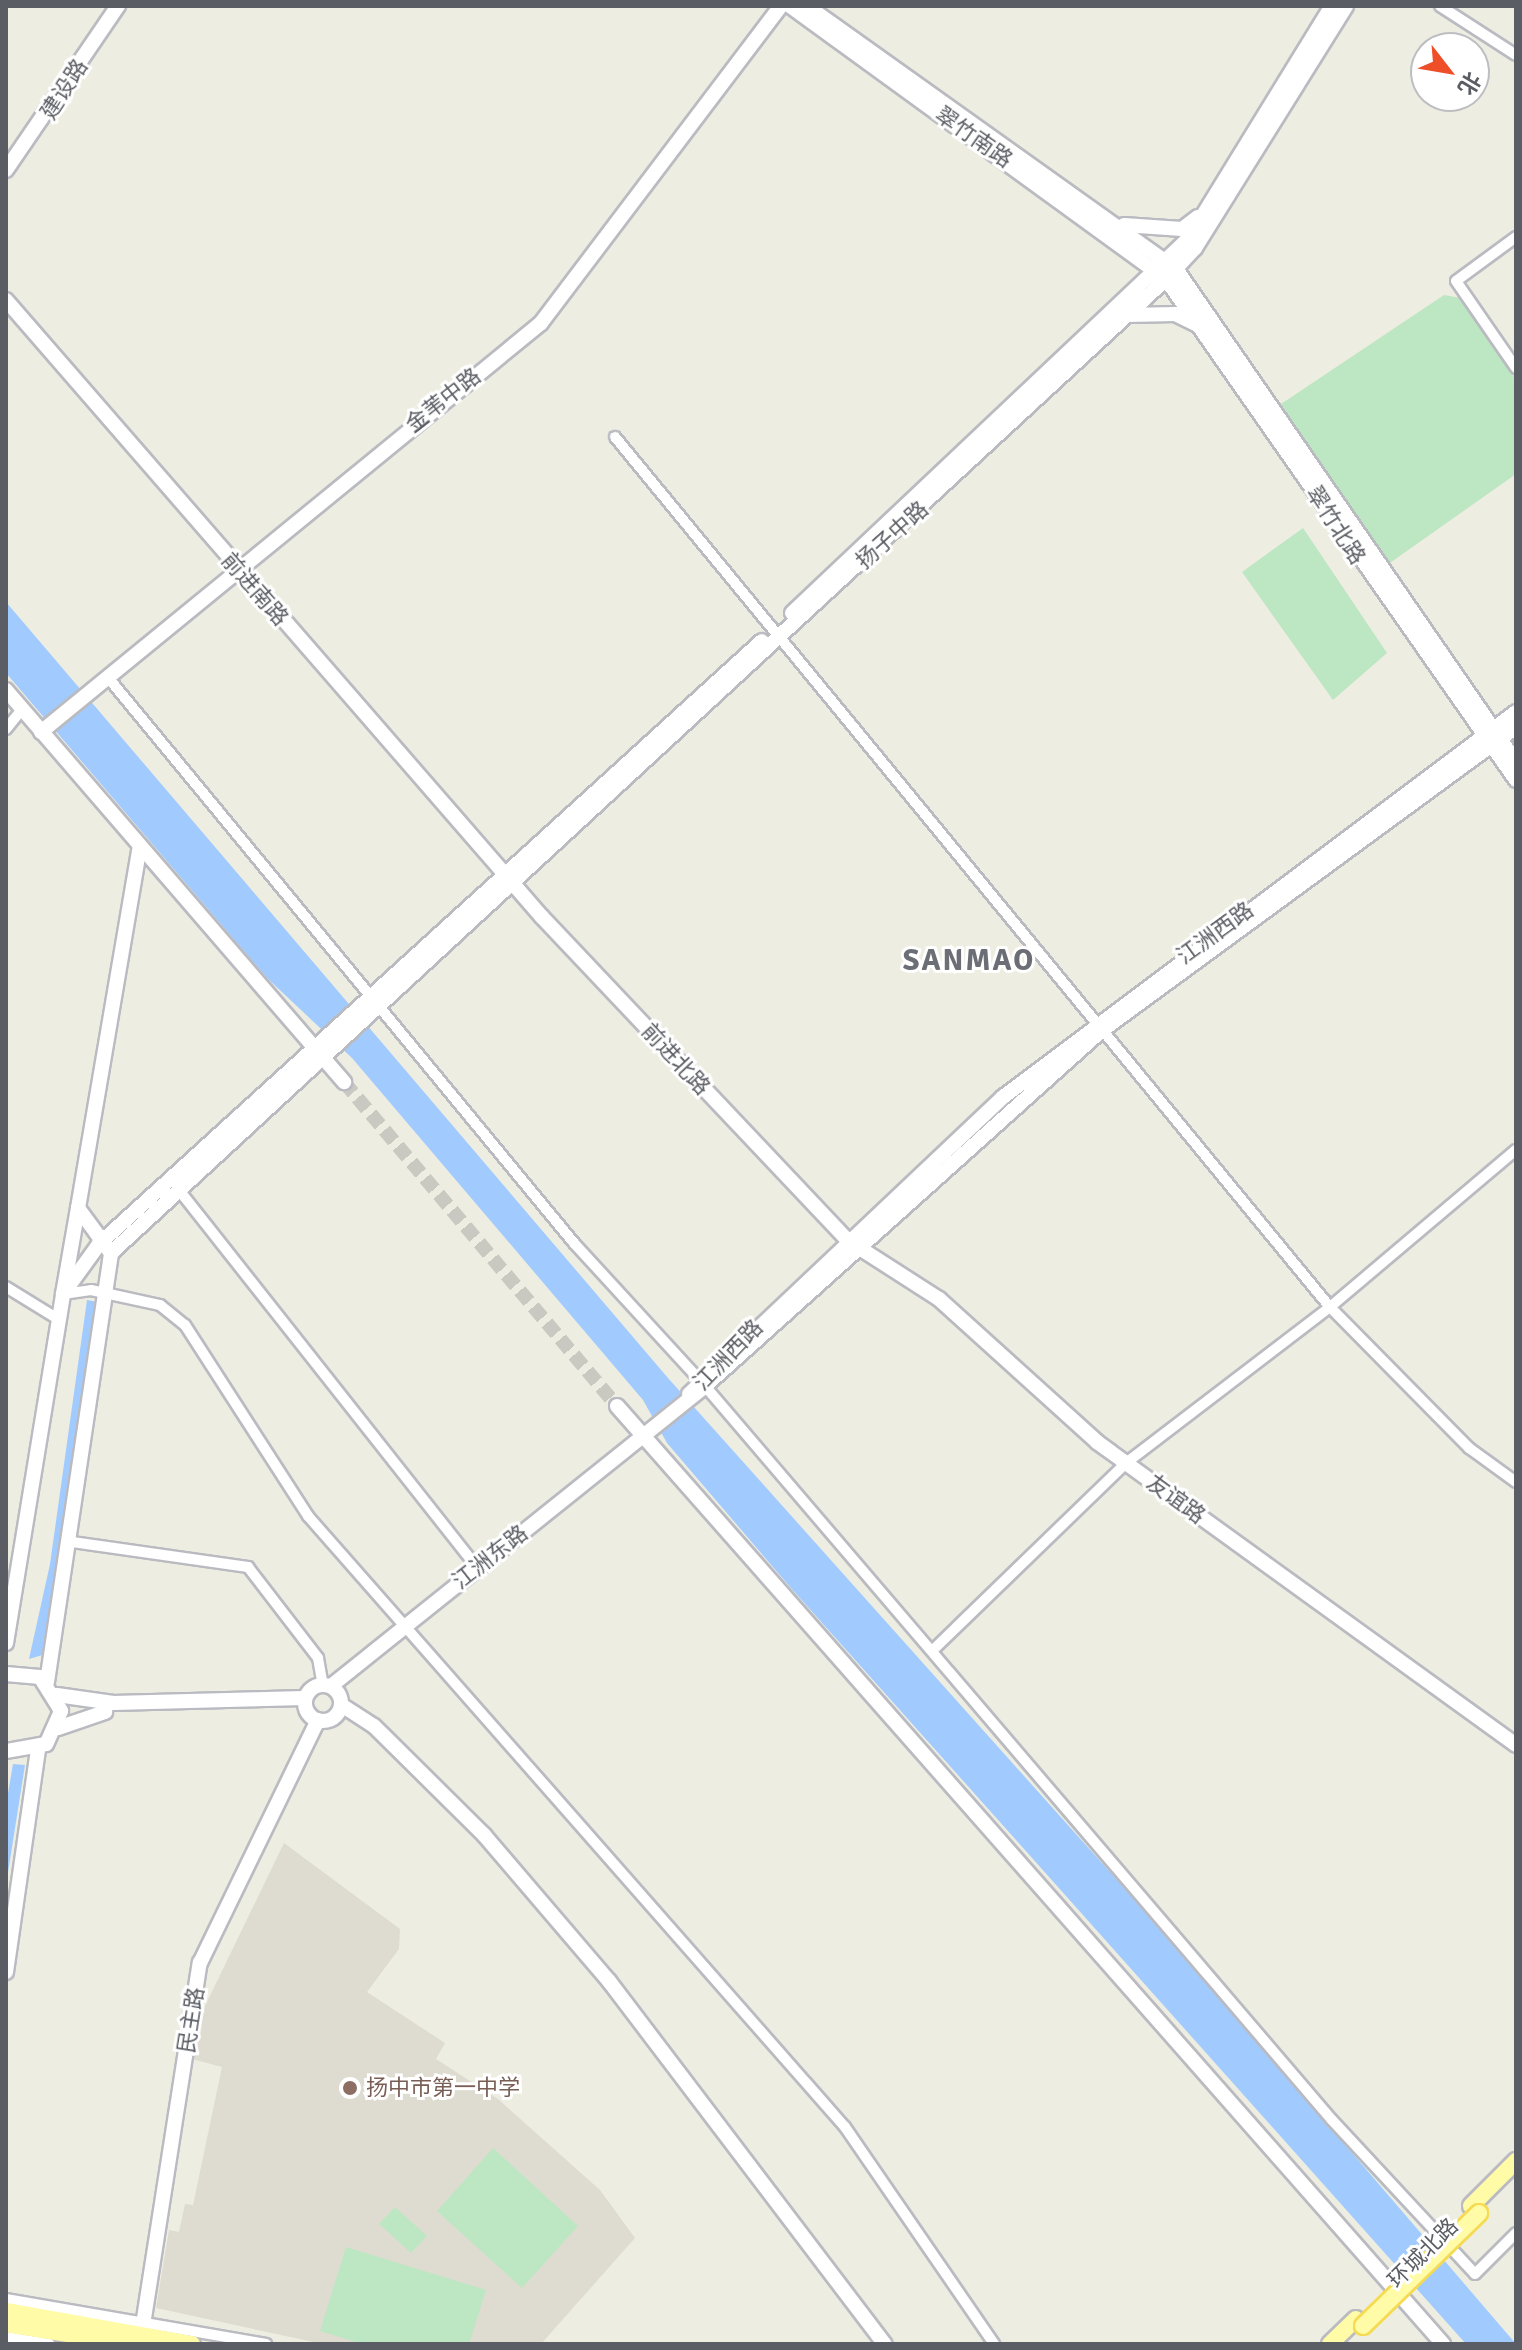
<!DOCTYPE html>
<meta charset="utf-8">
<style>
body{margin:0}
#map{position:relative;width:1522px;height:2350px;overflow:hidden;background:#eeede2;font-family:Signika,"Noto Sans SC",sans-serif}
div>[style]{position:absolute}
[style*='--x']{left:calc(var(--x)*1px);top:calc(var(--y)*1px);width:calc(var(--w)*1px);rotate:calc(var(--a)*1deg)}
.education>*{inset:0;background:#dedcd0}
.green>*{inset:0;background:#bde6c2}
.water>*{inset:0;background:#a1cbff}
.tertiary-tunnel>*{height:14px;margin-top:-7px;transform-origin:0;background:repeating-linear-gradient(90deg,#c9c9c2 0 14px,transparent 0 21px)}
.roads{filter:drop-shadow(2px 0 #babbc1) drop-shadow(-2px 0 #babbc1) drop-shadow(0 2px #babbc1) drop-shadow(0 -2px #babbc1)}
.minor>*{height:10px;margin:-5px;padding:0 5px;transform-origin:5px;border-radius:5px;background:#fff}
.tertiary>*{height:14px;margin:-7px;padding:0 7px;transform-origin:7px;border-radius:7px;background:#fff}
.secondary>*{height:14px;margin:-7px;padding:0 7px;transform-origin:7px;border-radius:7px;background:#fff}
.secondary>.ring{margin:-7px;padding:0;box-sizing:content-box;background:none;border:14px solid #fff;border-radius:50%}
.primary>*{height:16px;margin:-8px;padding:0 8px;transform-origin:8px;border-radius:8px;background:#fffba6}
.bridges{filter:drop-shadow(2px 0 #f5db54) drop-shadow(-2px 0 #f5db54) drop-shadow(0 2px #f5db54) drop-shadow(0 -2px #f5db54)}
.primary-bridge>*{height:16px;margin:-8px;padding:0 8px;transform-origin:8px;border-radius:8px;background:#fffba6}
.dots>*{width:22px;height:22px;translate:-50% -50%;box-sizing:border-box;border:4px solid #fff;border-radius:50%}
span{translate:-50% -50%;white-space:nowrap;text-align:center;line-height:1.15;-webkit-text-stroke:6px #fff;paint-order:stroke}
.street-label{font-size:22px;color:#5a5d63}
.education-label{font-size:22px;color:#785e54}
.left{translate:0 -50%;text-align:left}
.district-label{font-size:30px;color:#6b6f75;font-weight:700;letter-spacing:2px}
.frame{position:absolute;inset:0;border:8px solid #5a5d63;pointer-events:none}
.north{position:absolute;left:1410px;top:32px;width:80px;height:80px;box-sizing:border-box;background:#fff;border:2px solid #bdbec1;border-radius:50%;rotate:121deg;font-size:22px;font-weight:700;line-height:32px;text-align:center;color:#5a5d63}
.north::after{content:'';display:block;margin:auto;width:28px;height:36px;background:#ee4e28;clip-path:polygon(50% 0,100% 100%,50% 72%,0 100%)}
</style>
<div id="map">
<div class="education">
<div style="clip-path:polygon(284px 1843px,400px 1929px,399px 1949px,367px 1992px,445px 2043px,436px 2059px,498px 2099px,600px 2190px,635px 2238px,541px 2344px,323px 2344px,156px 2308px,169px 2230px,179px 2232px,185px 2204px,193px 2205px,222px 2067px,192px 2059px,205px 2006px)"></div>
</div>
<div class="green">
<div style="clip-path:polygon(1444px 295px,1461px 298px,1516px 380px,1516px 474px,1387px 565px,1281px 404px)"></div>
<div style="clip-path:polygon(1303px 528px,1387px 653px,1333px 700px,1242px 572px)"></div>
<div style="clip-path:polygon(493px 2148px,578px 2226px,522px 2288px,437px 2211px)"></div>
<div style="clip-path:polygon(395px 2207px,427px 2236px,411px 2253px,379px 2224px)"></div>
<div style="clip-path:polygon(346px 2247px,486px 2290px,469px 2344px,363px 2344px,320px 2331px)"></div>
</div>
<div class="water">
<div style="clip-path:polygon(6px 602px,668px 1378px,1135px 1900px,1516px 2344px,1466px 2344px,790px 1587px,667px 1443px,643px 1400px,352px 1058px,267px 978px,6px 673px)"></div>
<div style="clip-path:polygon(87px 1300px,98px 1302px,46px 1654px,29px 1659px,50px 1564px)"></div>
<div style="clip-path:polygon(13px 1764px,25px 1765px,6px 1885px,6px 1805px)"></div>
</div>
<div class="tertiary-tunnel">
<div style="--x:344;--y:1082;--w:424;--a:49.9"></div>
</div>
<div class="roads">
<div class="minor">
<div style="--x:1440;--y:6;--w:90;--a:32.8"></div>
<div style="--x:1516;--y:237;--w:74;--a:143.7"></div>
<div style="--x:1456;--y:281;--w:106;--a:55.4"></div>
<div style="--x:615;--y:437;--w:1126;--a:50.59"></div>
<div style="--x:1330;--y:1307;--w:198;--a:45.4"></div>
<div style="--x:1469;--y:1448;--w:58;--a:35.9"></div>
<div style="--x:110;--y:680;--w:730;--a:50.51"></div>
<div style="--x:574;--y:1243;--w:194;--a:47.5"></div>
<div style="--x:705;--y:1386;--w:965;--a:49.5"></div>
<div style="--x:1332;--y:2120;--w:210;--a:47.1"></div>
<div style="--x:1475;--y:2274;--w:58;--a:-45"></div>
<div style="--x:6;--y:729;--w:26;--a:-51"></div>
<div style="--x:179;--y:1190;--w:481;--a:51.7"></div>
<div style="--x:6;--y:1287;--w:61;--a:31.6"></div>
<div style="--x:63;--y:1294;--w:28;--a:-8"></div>
<div style="--x:91;--y:1290;--w:71;--a:12.3"></div>
<div style="--x:160;--y:1305;--w:32;--a:39"></div>
<div style="--x:185;--y:1325;--w:227;--a:57.2"></div>
<div style="--x:308;--y:1516;--w:813;--a:48.69"></div>
<div style="--x:845;--y:2127;--w:263;--a:55.5"></div>
<div style="--x:72;--y:1542;--w:178;--a:8.1"></div>
<div style="--x:248;--y:1567;--w:115;--a:52.4"></div>
<div style="--x:318;--y:1658;--w:29;--a:80"></div>
<div style="--x:933;--y:1650;--w:269;--a:-44.1"></div>
<div style="--x:1126;--y:1463;--w:257;--a:-37.4"></div>
<div style="--x:1330;--y:1307;--w:243;--a:-40.2"></div>
<div style="--x:6;--y:2299;--w:264;--a:9.8"></div>
<div style="--x:6;--y:2337;--w:44;--a:9.2"></div>
</div>
<div class="tertiary">
<div style="--x:6;--y:170;--w:199;--a:-55.7"></div>
<div style="--x:6;--y:300;--w:817;--a:49.02"></div>
<div style="--x:542;--y:917;--w:444;--a:46.6"></div>
<div style="--x:847;--y:1240;--w:109;--a:32.7"></div>
<div style="--x:939;--y:1299;--w:213;--a:42.1"></div>
<div style="--x:1097;--y:1442;--w:517;--a:35.87"></div>
<div style="--x:6;--y:690;--w:518;--a:49.23"></div>
<div style="--x:41;--y:732;--w:646;--a:-39.28"></div>
<div style="--x:541;--y:323;--w:398;--a:-52.9"></div>
<div style="--x:111;--y:1253;--w:56;--a:-126.3"></div>
<div style="--x:78;--y:1208;--w:366;--a:-80.3"></div>
<div style="--x:63;--y:1294;--w:87;--a:-80.1"></div>
<div style="--x:617;--y:1406;--w:1250;--a:48.63"></div>
<div style="--x:343;--y:1706;--w:37;--a:33"></div>
<div style="--x:374;--y:1726;--w:156;--a:44.7"></div>
<div style="--x:485;--y:1836;--w:191;--a:49.5"></div>
<div style="--x:609;--y:1981;--w:456;--a:52.8"></div>
<div style="--x:6;--y:1972;--w:225;--a:-81.8"></div>
<div style="--x:140;--y:2344;--w:386;--a:-81.1"></div>
<div style="--x:200;--y:1963;--w:270;--a:-64.1"></div>
</div>
<div class="secondary">
<div style="--x:790;--y:6;--w:465;--a:36"></div>
<div style="--x:1166;--y:279;--w:611;--a:55.06"></div>
<div style="--x:807;--y:6;--w:453;--a:35.5"></div>
<div style="--x:1176;--y:269;--w:599;--a:55.41"></div>
<div style="--x:1124;--y:225;--w:58;--a:3.9"></div>
<div style="--x:1182;--y:229;--w:20;--a:-37"></div>
<div style="--x:1128;--y:315;--w:47;--a:-1.2"></div>
<div style="--x:1175;--y:314;--w:28;--a:26"></div>
<div style="--x:792;--y:613;--w:546;--a:-43.37"></div>
<div style="--x:1189;--y:238;--w:273;--a:-58.4"></div>
<div style="--x:689;--y:1394;--w:432;--a:-43.4"></div>
<div style="--x:1003;--y:1097;--w:641;--a:-36.89"></div>
<div style="--x:6;--y:1643;--w:354;--a:-80.7"></div>
<div style="--x:63;--y:1294;--w:62;--a:-54.2"></div>
<div style="--x:99;--y:1244;--w:896;--a:-42.29"></div>
<div style="--x:6;--y:1674;--w:34;--a:5"></div>
<div style="--x:40;--y:1677;--w:40;--a:58"></div>
<div style="--x:61;--y:1711;--w:36;--a:114"></div>
<div style="--x:46;--y:1744;--w:41;--a:170.1"></div>
<div style="--x:47;--y:1682;--w:434;--a:-81.5"></div>
<div style="--x:111;--y:1253;--w:1436;--a:-42.71"></div>
<div style="--x:1166;--y:279;--w:42;--a:-46.9"></div>
<div style="--x:1195;--y:248;--w:285;--a:-58"></div>
<div class="ring" style="left:305px;top:1685px;width:22px;height:22px"></div>
<div style="--x:331;--y:1686;--w:479;--a:-38.7"></div>
<div style="--x:705;--y:1386;--w:532;--a:-41.88"></div>
<div style="--x:1101;--y:1031;--w:514;--a:-36.22"></div>
<div style="--x:57;--y:1695;--w:57;--a:8.1"></div>
<div style="--x:113;--y:1703;--w:191;--a:-1.5"></div>
<div style="--x:58;--y:1728;--w:50;--a:-18.8"></div>
</div>
<div class="primary">
<div style="--x:1471;--y:2206;--w:64;--a:-45"></div>
<div style="--x:6;--y:2311;--w:189;--a:10.1"></div>
<div style="--x:6;--y:2324;--w:125;--a:9.2"></div>
<div style="--x:1330;--y:2344;--w:36;--a:-44"></div>
</div>
</div>
<div class="bridges">
<div class="primary-bridge">
<div style="--x:1363;--y:2326;--w:162;--a:-44.2"></div>
</div>
</div>
<div class="dots">
<div style="left:350px;top:2088px;background:#8d6e63"></div>
</div>
<div class="street-label">
<span style="left:64px;top:89px;rotate:-57deg">建设路</span>
<span style="left:974px;top:137px;rotate:35deg">翠竹南路</span>
<span style="left:443px;top:400px;rotate:-38deg">金苇中路</span>
<span style="left:1336px;top:525px;rotate:57deg">翠竹北路</span>
<span style="left:892px;top:535px;rotate:-42deg">扬子中路</span>
<span style="left:255px;top:589px;rotate:49deg">前进南路</span>
<span style="left:1215px;top:933px;rotate:-36deg">江洲西路</span>
<span style="left:676px;top:1059px;rotate:47deg">前进北路</span>
<span style="left:728px;top:1355px;rotate:-46deg">江洲西路</span>
<span style="left:1176px;top:1499px;rotate:36deg">友谊路</span>
<span style="left:490px;top:1557px;rotate:-38deg">江洲东路</span>
<span style="left:191px;top:2020px;rotate:-81deg">民主路</span>
<span style="left:1423px;top:2253px;rotate:-45deg">环城北路</span>
</div>
<div class="education-label">
<span class="left" style="left:366px;top:2088px">扬中市第一中学</span>
</div>
<div class="district-label">
<span style="left:969px;top:961px">SANMAO</span>
</div>
<div class="frame"></div>
<div class="north">北</div>
</div>
